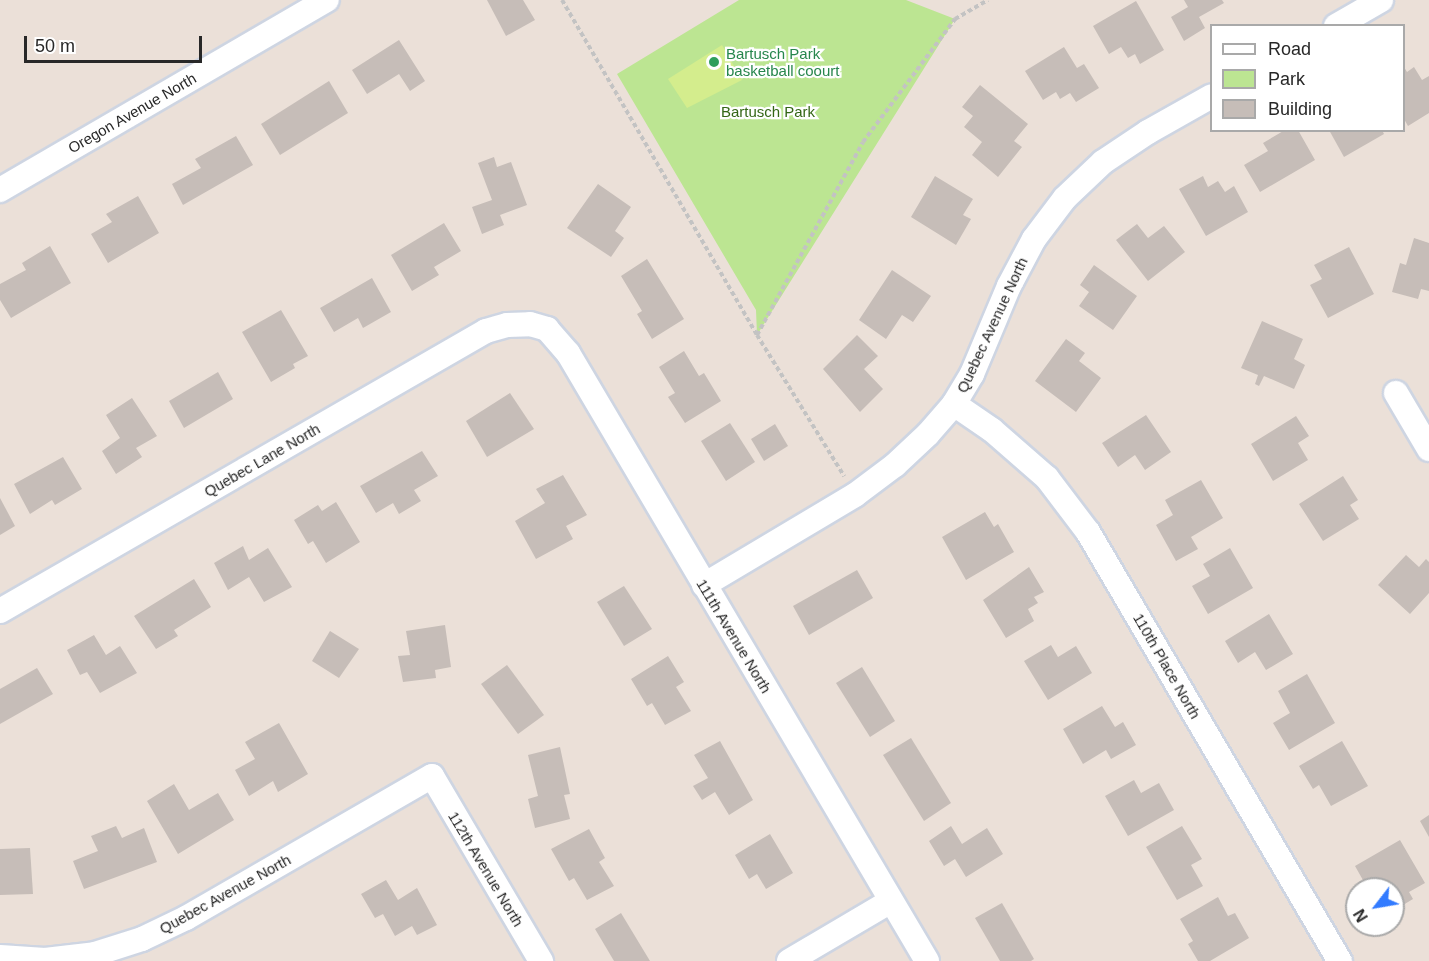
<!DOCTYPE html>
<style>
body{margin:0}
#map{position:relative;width:1429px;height:961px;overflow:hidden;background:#ebe0d8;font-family:Helvetica,sans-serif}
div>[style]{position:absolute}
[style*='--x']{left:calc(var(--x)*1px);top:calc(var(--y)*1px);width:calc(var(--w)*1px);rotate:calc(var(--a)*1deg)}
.green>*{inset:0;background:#bce592}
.pitch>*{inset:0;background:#d4ed8d}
.building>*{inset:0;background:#c6bdb8}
.path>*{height:4px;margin-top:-2px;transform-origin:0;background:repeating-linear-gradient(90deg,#c3c3c3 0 4.5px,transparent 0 7.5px)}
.roads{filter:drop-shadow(2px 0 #ced5e2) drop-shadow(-2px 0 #ced5e2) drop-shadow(0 2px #ced5e2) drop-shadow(0 -2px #ced5e2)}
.minor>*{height:24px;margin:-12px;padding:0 12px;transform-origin:12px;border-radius:12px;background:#fff}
.dots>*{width:16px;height:16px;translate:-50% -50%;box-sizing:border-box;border:3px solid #fff;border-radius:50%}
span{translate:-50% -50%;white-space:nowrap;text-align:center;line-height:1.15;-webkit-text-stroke:4.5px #fff;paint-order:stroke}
.leisure-label{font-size:15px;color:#27864d}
.left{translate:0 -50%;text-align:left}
.park-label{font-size:15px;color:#346616}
.street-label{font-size:15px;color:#282828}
.legend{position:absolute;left:1210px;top:24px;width:195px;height:108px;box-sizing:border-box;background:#fff;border:2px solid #a9a9a9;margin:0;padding:8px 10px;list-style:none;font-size:18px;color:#282828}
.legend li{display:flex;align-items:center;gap:12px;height:30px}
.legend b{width:30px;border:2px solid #a9a9a9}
.north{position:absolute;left:1345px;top:877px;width:60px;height:60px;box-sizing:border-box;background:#fff;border:2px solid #a9a9a9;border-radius:50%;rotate:239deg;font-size:16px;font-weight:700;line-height:24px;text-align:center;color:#282828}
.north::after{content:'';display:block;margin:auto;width:21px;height:27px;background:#327bff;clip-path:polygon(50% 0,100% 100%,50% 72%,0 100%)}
.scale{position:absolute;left:24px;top:36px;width:178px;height:27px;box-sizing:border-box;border:3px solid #282828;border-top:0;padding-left:8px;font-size:18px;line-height:21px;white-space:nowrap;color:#282828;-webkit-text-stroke:4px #fff;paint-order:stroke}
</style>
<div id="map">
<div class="green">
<div style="clip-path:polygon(739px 0,906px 0,955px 19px,757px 335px,756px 310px,617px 74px)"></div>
</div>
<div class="pitch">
<div style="clip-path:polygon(722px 45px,742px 80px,687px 108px,668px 79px)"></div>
</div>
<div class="building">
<div style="clip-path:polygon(487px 0,523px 0,535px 20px,506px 36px)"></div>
<div style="clip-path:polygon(1184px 0,1222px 0,1224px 3px,1199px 17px,1205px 28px,1184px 41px,1171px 17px,1188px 7px)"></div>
<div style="clip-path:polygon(1136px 1px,1164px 50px,1140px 64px,1135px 54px,1128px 58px,1121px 47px,1109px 54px,1093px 26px)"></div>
<div style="clip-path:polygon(399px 40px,425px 81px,410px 91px,399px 74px,367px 94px,352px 70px)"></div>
<div style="clip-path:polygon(1064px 47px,1077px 68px,1084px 64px,1099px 88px,1076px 102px,1070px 93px,1060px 99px,1056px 92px,1043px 100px,1025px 71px)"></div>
<div style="clip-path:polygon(1404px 67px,1407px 72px,1414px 67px,1422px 80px,1429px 76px,1429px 113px,1408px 126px,1404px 119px)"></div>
<div style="clip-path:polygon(329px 81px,348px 113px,280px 155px,261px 124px)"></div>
<div style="clip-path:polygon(980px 85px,1028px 124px,1014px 141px,1022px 147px,998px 177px,972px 155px,982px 142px,964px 127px,973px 116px,962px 107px)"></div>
<div style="clip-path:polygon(1285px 130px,1298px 130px,1315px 160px,1260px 192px,1244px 165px,1268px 151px,1263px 143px)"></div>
<div style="clip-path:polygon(1329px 130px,1382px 130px,1384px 134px,1344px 157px)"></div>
<div style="clip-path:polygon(236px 136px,253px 165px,183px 205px,172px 184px,201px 168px,195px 159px)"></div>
<div style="clip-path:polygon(494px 157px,497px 167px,511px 162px,527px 205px,500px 215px,504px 225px,482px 234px,472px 207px,492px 200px,478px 163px)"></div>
<div style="clip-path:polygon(935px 176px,973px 199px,963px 215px,971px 219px,956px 245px,911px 217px)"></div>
<div style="clip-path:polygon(1203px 176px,1208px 187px,1218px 181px,1225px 192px,1234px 186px,1248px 212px,1206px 236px,1179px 189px)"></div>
<div style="clip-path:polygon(598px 184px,631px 207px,615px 231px,624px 238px,611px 257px,567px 228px)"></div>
<div style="clip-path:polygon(138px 196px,159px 233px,108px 263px,91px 234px,112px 222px,106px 214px)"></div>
<div style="clip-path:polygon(444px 223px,461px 251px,434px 267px,439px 275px,412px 291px,391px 255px)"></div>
<div style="clip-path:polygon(1137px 224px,1148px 238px,1164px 226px,1185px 252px,1148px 281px,1116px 240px)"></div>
<div style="clip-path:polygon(1414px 238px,1429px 243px,1429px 291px,1421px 289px,1418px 299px,1392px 292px,1400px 263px,1406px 265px)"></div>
<div style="clip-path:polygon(50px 246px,71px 283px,11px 318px,0 300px,0 284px,26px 270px,22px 263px)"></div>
<div style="clip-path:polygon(1349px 247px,1374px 294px,1328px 318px,1310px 285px,1322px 279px,1314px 265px)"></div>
<div style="clip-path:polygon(647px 259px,684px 319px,652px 339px,637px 314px,642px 311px,621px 276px)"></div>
<div style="clip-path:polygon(1094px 265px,1137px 296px,1113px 330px,1079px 306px,1089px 292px,1080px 285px)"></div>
<div style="clip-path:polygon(892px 270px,931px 296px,913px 322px,902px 315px,886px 339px,859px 320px)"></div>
<div style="clip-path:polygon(372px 278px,391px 312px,363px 328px,358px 318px,334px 332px,320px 308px)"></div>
<div style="clip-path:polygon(281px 310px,308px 356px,293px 364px,295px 368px,271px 382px,242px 332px)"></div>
<div style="clip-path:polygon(1262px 321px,1303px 339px,1294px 359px,1305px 365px,1294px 389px,1264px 376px,1259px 386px,1255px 384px,1258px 375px,1241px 368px)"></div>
<div style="clip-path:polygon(857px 335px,878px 356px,864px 369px,883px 389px,860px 412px,823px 369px)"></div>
<div style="clip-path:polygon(1066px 339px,1085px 353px,1079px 361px,1101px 378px,1076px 412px,1035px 381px)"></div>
<div style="clip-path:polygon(684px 351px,699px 376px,704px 373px,721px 401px,685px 423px,668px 397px,675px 393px,659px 367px)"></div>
<div style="clip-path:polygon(218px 372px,233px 399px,184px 428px,169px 401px)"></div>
<div style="clip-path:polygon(510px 393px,534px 429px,487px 457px,466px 421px)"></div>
<div style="clip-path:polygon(132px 398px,157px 436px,136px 448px,142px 457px,116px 474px,102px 451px,120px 438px,106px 415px)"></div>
<div style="clip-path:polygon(1146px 415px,1171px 452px,1145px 470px,1135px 455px,1118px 467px,1102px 443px)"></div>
<div style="clip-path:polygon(1296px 416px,1309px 436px,1298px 443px,1308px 460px,1273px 481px,1251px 444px)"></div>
<div style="clip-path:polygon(730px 423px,755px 462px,726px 481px,701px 441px)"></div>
<div style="clip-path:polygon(775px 424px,788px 446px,764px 461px,751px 439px)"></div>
<div style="clip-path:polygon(422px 451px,438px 476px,414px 490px,421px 501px,399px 514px,393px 503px,376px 513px,360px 486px)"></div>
<div style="clip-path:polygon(63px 457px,82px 489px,55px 505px,52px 500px,30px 514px,14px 484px)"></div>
<div style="clip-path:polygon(563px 475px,587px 515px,566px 526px,573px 539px,536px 559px,515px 521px,545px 503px,536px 489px)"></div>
<div style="clip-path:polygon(1343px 476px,1358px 500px,1350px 505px,1359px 519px,1323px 541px,1299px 504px)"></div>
<div style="clip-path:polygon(1201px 480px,1223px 518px,1191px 537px,1198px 549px,1176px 561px,1156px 525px,1173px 515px,1165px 500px)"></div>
<div style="clip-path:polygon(0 498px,15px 526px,0 535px)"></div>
<div style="clip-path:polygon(336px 502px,360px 542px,326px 563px,313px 541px,308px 544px,294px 520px,318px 505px,322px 511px)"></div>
<div style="clip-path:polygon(985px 512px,994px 527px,998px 524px,1014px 552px,966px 580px,942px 537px)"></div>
<div style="clip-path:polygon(243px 546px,249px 560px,268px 548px,292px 587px,264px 602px,249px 577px,228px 590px,214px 563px)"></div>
<div style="clip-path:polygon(1230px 548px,1253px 588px,1208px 614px,1192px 586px,1210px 576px,1203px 564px)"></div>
<div style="clip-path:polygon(1406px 555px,1419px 567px,1426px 559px,1429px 562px,1429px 593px,1410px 614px,1378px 585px)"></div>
<div style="clip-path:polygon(1029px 567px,1044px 592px,1034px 597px,1038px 603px,1028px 609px,1034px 621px,1006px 638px,983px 600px)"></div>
<div style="clip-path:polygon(857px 570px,873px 598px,809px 635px,793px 606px)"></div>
<div style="clip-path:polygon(194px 579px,211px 607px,174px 630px,178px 636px,156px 649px,134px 616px)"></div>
<div style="clip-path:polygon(624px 586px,652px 629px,624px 646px,597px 602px)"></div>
<div style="clip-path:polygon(1269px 614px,1293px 654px,1266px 670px,1255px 652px,1238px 663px,1225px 641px)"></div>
<div style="clip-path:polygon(445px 625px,451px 667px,435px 670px,436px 678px,403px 682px,398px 656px,410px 655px,406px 631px)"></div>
<div style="clip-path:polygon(330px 631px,359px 649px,339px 678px,312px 661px)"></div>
<div style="clip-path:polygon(94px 635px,106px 655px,120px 646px,137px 673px,100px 693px,87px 672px,80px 675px,67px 650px)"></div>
<div style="clip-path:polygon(1051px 645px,1058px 657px,1076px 646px,1092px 673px,1048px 700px,1024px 661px)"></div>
<div style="clip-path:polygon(668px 656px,684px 682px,676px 687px,691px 711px,665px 725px,652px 703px,647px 706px,631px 679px)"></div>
<div style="clip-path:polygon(507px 665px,544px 715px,518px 734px,481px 684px)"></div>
<div style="clip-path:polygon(862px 667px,895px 721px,870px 737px,836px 683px)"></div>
<div style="clip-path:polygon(37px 668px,53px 694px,0 724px,0 689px)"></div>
<div style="clip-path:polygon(1307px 674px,1335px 723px,1289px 750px,1273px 723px,1290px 713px,1278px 691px)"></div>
<div style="clip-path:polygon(1102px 706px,1115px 727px,1123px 722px,1136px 745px,1111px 759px,1106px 750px,1083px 764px,1063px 729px)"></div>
<div style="clip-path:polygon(279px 723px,308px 774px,278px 792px,273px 781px,249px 796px,235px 770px,255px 759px,245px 742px)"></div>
<div style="clip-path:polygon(911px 738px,951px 803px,924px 821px,883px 755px)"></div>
<div style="clip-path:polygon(720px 741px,753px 800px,729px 815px,715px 792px,702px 800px,693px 786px,708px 778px,694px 755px)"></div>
<div style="clip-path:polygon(1342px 741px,1368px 786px,1331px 806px,1319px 785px,1313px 789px,1299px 766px)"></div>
<div style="clip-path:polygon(560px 747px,570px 794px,564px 795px,570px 819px,535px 828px,528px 799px,538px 796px,528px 755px)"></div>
<div style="clip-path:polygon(1134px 780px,1141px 793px,1159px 783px,1174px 810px,1128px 836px,1105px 796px)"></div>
<div style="clip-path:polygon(174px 784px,189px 810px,218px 793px,234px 820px,178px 854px,147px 801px)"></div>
<div style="clip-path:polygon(1429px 815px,1429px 837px,1420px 821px)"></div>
<div style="clip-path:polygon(116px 826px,122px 838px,144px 828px,157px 862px,84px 889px,73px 861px,98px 851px,91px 836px)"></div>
<div style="clip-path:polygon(951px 826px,962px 844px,987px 828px,1003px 854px,966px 877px,955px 859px,944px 866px,929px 841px)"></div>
<div style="clip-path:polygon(1182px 826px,1202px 859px,1191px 865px,1203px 886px,1177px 900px,1146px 847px)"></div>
<div style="clip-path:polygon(589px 829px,605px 858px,599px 862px,614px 886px,587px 900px,574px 878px,569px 881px,551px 849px)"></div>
<div style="clip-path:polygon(770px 834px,793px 873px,766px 889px,757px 874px,749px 879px,735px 855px)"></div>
<div style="clip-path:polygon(1400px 840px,1425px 883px,1409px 892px,1413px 899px,1393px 911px,1393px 889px,1368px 889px,1355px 866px)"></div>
<div style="clip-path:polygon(30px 848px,33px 894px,0 895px,0 849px)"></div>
<div style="clip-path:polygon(386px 880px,398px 900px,417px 888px,437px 925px,417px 935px,412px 926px,395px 936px,383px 914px,375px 918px,361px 894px)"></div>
<div style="clip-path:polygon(1218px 897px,1228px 916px,1235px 913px,1249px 938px,1210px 961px,1198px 961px,1188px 944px,1193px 941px,1180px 919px)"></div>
<div style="clip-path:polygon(1002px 903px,1034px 959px,1031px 961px,1000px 961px,975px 918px)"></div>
<div style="clip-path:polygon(621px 913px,650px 961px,614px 961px,595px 929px)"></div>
</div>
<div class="path">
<div style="--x:562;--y:0;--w:388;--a:59.8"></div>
<div style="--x:757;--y:335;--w:166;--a:58.3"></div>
<div style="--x:757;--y:335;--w:220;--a:-61.2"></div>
<div style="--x:863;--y:142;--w:154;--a:-53.2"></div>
<div style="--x:955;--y:19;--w:38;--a:-30"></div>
</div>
<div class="roads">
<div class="minor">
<div style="--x:1336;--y:26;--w:52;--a:-30"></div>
<div style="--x:0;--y:190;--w:378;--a:-30.2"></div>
<div style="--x:1396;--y:393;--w:65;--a:59.5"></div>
<div style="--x:954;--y:404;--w:46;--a:34.4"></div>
<div style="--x:992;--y:430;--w:73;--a:41.1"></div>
<div style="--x:1047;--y:478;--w:68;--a:52.8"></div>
<div style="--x:1088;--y:532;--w:498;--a:59.6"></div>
<div style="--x:704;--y:585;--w:176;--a:-30.8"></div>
<div style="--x:855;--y:495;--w:50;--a:-36.9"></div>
<div style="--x:895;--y:465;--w:45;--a:-43.2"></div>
<div style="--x:928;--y:434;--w:40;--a:-49"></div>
<div style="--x:954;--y:404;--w:35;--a:-59"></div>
<div style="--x:972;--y:374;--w:95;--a:-67.2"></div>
<div style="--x:1009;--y:286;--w:53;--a:-62"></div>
<div style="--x:1034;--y:239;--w:51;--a:-52.9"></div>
<div style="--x:1065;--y:198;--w:52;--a:-43.5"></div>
<div style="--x:1103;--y:162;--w:54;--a:-33.7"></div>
<div style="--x:1148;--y:132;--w:73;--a:-29.4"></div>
<div style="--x:0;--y:611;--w:561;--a:-29.95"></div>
<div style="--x:486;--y:331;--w:22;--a:-16"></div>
<div style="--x:507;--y:325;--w:23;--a:-2"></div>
<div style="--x:530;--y:324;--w:18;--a:16"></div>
<div style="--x:547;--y:329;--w:32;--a:49"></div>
<div style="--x:568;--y:353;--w:706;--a:59.44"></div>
<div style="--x:0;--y:957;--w:45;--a:3.8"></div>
<div style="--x:45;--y:960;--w:50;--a:-6.8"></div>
<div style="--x:95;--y:954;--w:49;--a:-17.7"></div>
<div style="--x:142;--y:939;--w:49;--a:-25.5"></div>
<div style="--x:186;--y:918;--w:284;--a:-30"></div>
<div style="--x:432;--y:776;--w:215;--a:59.5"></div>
<div style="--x:789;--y:961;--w:118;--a:-30.5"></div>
</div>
</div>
<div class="dots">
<div style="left:714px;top:62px;background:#2e9e5b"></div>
</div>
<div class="leisure-label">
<span class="left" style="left:726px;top:62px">Bartusch Park<br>basketball coourt</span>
</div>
<div class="park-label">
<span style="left:768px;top:112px">Bartusch Park</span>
</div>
<div class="street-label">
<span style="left:132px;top:113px;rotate:-30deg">Oregon Avenue North</span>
<span style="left:992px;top:325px;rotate:-65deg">Quebec Avenue North</span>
<span style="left:262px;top:460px;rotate:-30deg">Quebec Lane North</span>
<span style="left:734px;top:636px;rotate:59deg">111th Avenue North</span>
<span style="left:1167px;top:666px;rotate:60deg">110th Place North</span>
<span style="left:486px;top:869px;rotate:59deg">112th Avenue North</span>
<span style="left:225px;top:894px;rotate:-29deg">Quebec Avenue North</span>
</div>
<ul class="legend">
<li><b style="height:8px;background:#fff"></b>Road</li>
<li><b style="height:16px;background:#bce592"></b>Park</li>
<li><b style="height:16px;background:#c6bdb8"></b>Building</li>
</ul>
<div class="north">N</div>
<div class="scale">50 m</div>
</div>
